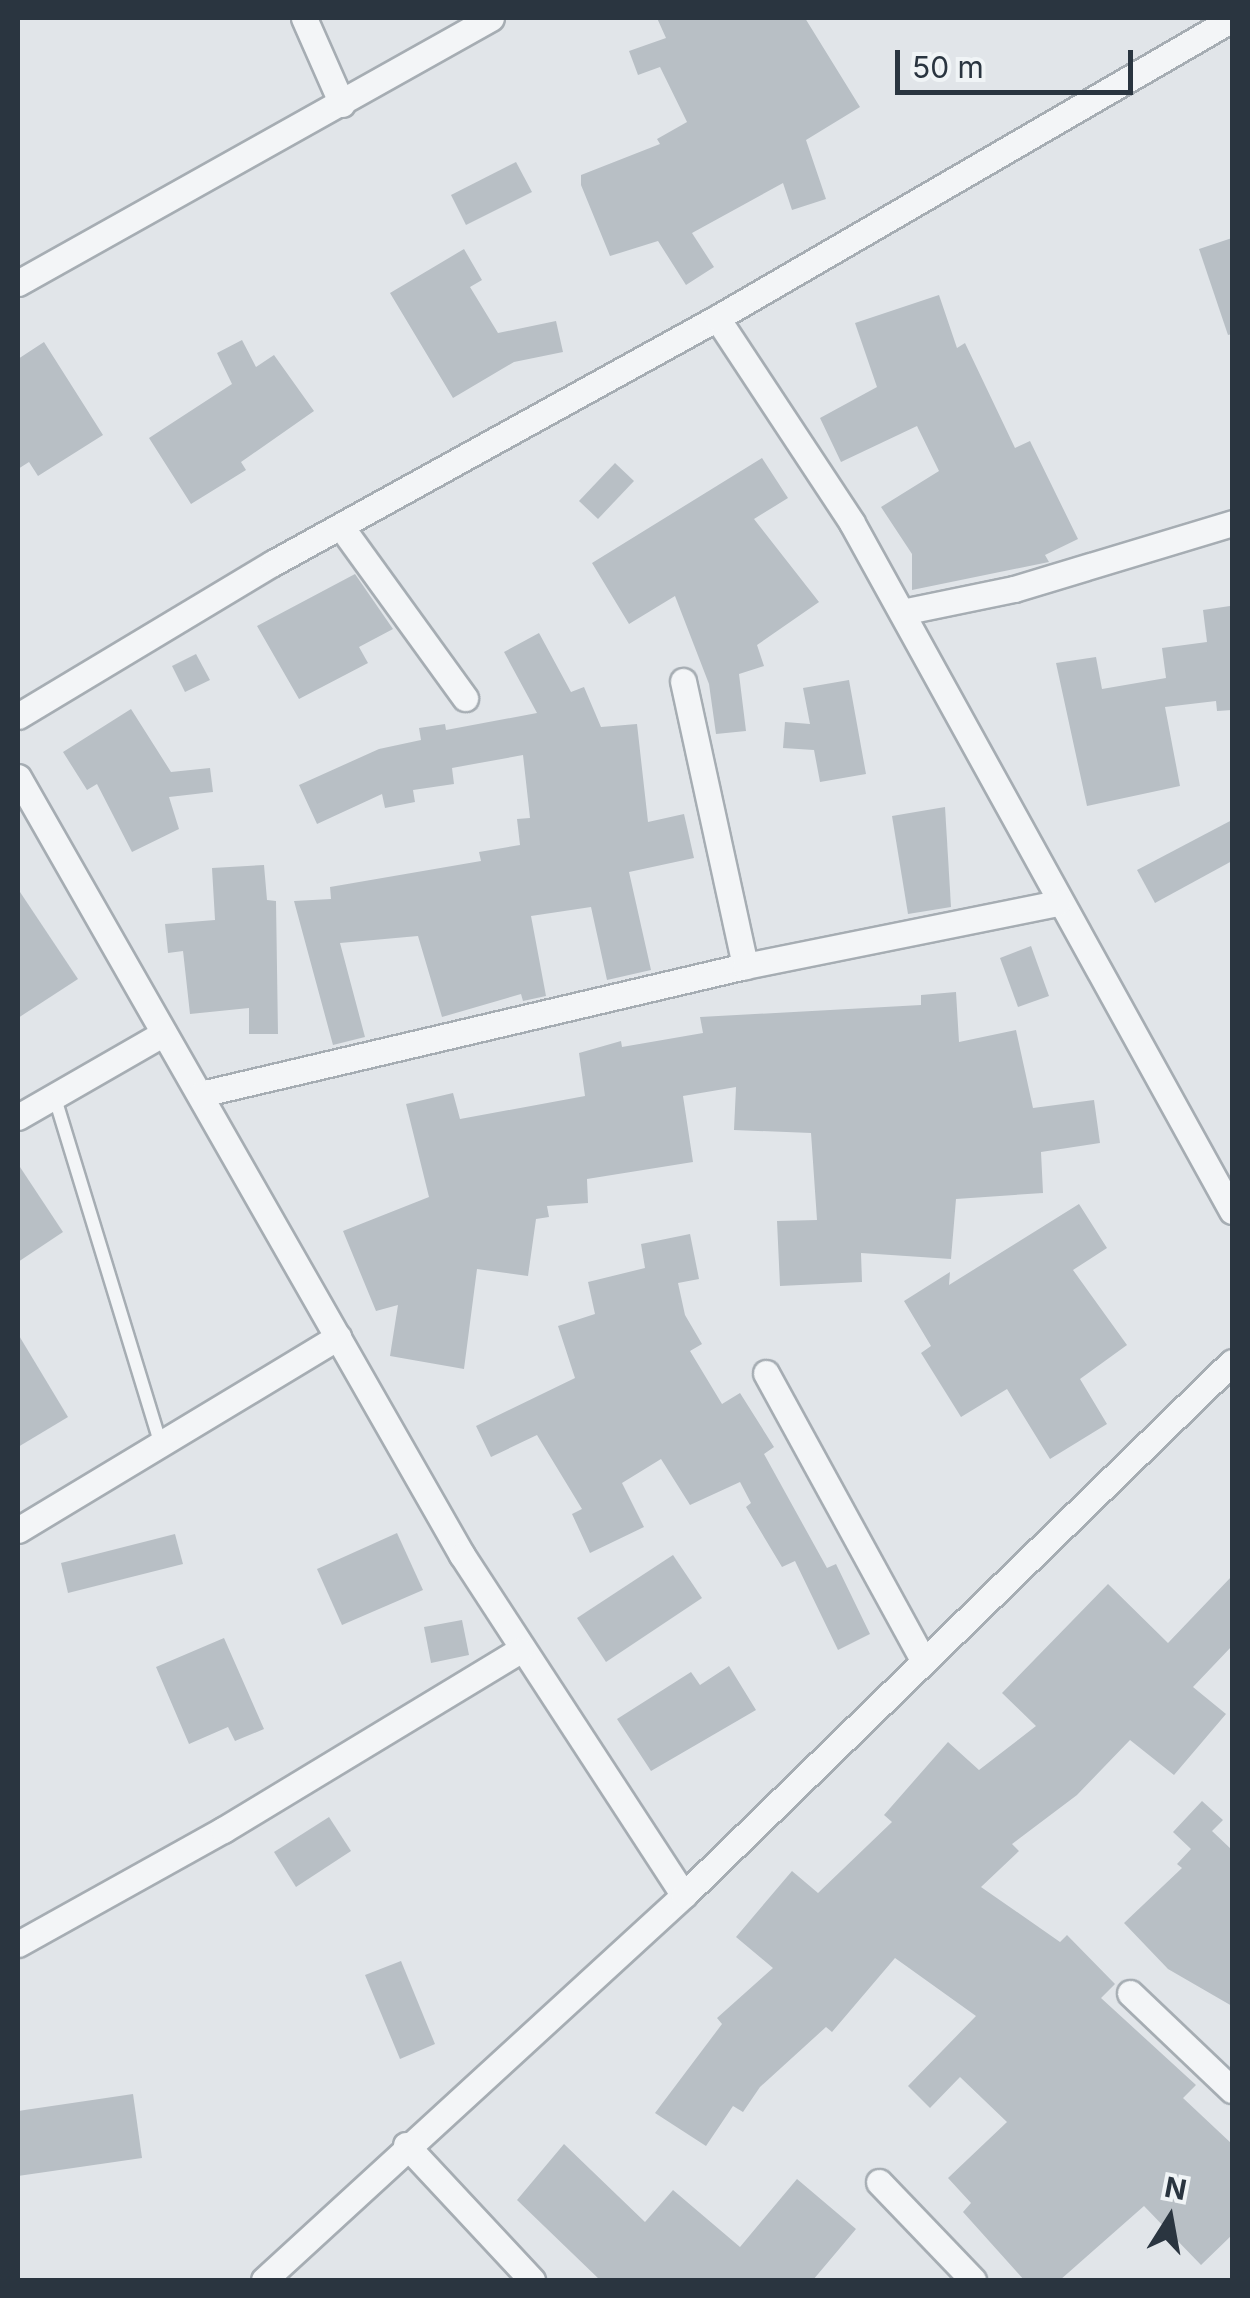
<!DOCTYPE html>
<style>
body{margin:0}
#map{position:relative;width:1250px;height:2298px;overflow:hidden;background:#e1e5e9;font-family:Inter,sans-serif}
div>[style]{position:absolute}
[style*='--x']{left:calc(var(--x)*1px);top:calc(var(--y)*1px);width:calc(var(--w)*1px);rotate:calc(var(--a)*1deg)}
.building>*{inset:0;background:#b8bfc5}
.roads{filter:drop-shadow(2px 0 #a6adb3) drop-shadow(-2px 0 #a6adb3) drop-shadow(0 2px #a6adb3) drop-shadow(0 -2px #a6adb3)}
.lane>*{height:12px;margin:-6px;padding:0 6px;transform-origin:6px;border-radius:6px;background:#f3f5f7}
.street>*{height:25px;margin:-12.5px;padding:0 12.5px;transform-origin:12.5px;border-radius:12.5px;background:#f3f5f7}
span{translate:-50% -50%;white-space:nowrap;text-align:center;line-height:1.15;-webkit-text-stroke:8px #f0f4f6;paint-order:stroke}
.frame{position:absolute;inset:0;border:20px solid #2a3540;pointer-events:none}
.north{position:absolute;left:1120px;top:2168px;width:100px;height:100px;-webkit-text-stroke:8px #f0f4f6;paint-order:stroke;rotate:11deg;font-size:28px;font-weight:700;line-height:40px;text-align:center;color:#2a3540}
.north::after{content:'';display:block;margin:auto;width:35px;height:45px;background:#2a3540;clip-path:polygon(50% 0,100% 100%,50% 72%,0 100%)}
.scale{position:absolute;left:895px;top:50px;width:238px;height:45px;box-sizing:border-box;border:5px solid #2a3540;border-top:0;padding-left:12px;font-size:30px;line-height:35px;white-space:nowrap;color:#2a3540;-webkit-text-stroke:8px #f0f4f6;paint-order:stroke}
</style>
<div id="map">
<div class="building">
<div style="clip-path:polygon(657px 18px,805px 18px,860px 107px,806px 140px,826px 199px,792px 210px,783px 183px,692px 233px,714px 267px,686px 285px,658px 241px,610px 256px,581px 185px,581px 175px,660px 144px,657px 139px,687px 122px,660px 67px,638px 75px,629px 51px,666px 38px)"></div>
<div style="clip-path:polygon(516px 162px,532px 192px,466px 225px,451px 195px)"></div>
<div style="clip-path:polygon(1232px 238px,1232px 334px,1228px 335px,1199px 249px)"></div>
<div style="clip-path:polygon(464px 249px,482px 280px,470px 287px,498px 333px,556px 321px,563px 352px,514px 362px,453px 398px,390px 293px)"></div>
<div style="clip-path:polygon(939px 295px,957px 348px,965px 343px,1015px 448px,1030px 441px,1078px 539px,1045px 555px,1049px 562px,912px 590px,912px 554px,881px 507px,939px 471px,917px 426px,841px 462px,820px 418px,877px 387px,855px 323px)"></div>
<div style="clip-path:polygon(242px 340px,256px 367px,274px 355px,314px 411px,241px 462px,246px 470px,191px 504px,149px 438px,232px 384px,217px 353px)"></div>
<div style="clip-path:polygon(44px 342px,103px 435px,38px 476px,29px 462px,18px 469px,18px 359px)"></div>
<div style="clip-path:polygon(762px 458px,788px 498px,754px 519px,819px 602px,757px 645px,764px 666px,739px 674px,746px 731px,716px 734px,709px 684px,675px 596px,629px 624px,592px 563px)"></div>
<div style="clip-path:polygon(615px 463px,634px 481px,598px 519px,579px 501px)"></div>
<div style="clip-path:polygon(355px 574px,393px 629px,359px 647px,368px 663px,299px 699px,257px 626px)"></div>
<div style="clip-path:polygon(1230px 606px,1232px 710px,1217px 711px,1216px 701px,1165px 707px,1180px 786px,1087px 806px,1056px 663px,1096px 657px,1102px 689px,1166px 678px,1162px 648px,1207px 642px,1203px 610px)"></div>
<div style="clip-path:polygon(539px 633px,571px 692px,584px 687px,601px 727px,637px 724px,648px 822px,684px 814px,694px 858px,629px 872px,651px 970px,607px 980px,591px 907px,531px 916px,546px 996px,523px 1001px,521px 994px,442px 1017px,418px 936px,340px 943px,365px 1037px,333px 1045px,294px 901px,331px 899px,330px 887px,481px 861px,479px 852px,520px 845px,517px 819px,530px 818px,523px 755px,452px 768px,454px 784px,413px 790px,415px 802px,385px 808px,382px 794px,317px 824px,299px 785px,379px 749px,421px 740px,419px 728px,445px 724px,446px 730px,537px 713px,504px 652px)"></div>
<div style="clip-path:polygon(196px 654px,210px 680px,185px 692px,172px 666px)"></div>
<div style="clip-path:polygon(849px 680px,866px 774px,820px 782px,814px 750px,783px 748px,785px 722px,810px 724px,803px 688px)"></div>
<div style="clip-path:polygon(131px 709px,171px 772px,210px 768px,213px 792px,169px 797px,179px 829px,132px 852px,97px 784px,87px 790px,63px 752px)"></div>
<div style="clip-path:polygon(945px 807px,951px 907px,908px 914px,892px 816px)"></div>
<div style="clip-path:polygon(1232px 820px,1232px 861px,1155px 903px,1137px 870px)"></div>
<div style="clip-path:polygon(264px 865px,267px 900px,276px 901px,278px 1034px,249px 1034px,249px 1008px,190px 1014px,183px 951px,168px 953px,165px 924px,215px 920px,212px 868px)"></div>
<div style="clip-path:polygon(18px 889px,78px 979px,18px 1018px)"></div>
<div style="clip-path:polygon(1031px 946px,1049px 996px,1018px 1007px,1000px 958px)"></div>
<div style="clip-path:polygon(956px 992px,959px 1042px,1016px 1030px,1033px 1108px,1094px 1100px,1100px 1143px,1041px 1152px,1043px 1193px,956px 1199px,951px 1259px,861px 1253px,862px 1282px,780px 1286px,777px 1221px,817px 1220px,811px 1133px,734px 1130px,736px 1087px,683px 1096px,693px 1162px,587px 1179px,588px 1203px,547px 1206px,549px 1217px,536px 1219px,528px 1276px,477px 1269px,464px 1369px,390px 1356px,398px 1305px,376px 1311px,343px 1231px,429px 1197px,406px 1104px,453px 1093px,460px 1119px,585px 1096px,579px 1053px,621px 1041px,622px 1047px,703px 1033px,700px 1017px,921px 1005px,921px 995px)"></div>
<div style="clip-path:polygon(18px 1164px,63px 1232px,18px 1262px)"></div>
<div style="clip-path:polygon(1079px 1204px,1107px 1248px,1073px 1270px,1127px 1345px,1080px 1379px,1107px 1424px,1050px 1459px,1007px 1389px,961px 1417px,921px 1353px,931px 1346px,904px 1301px,950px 1272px,949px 1285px)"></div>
<div style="clip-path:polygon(690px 1234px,699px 1279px,678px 1283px,685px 1315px,702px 1344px,690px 1351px,722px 1404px,740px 1393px,774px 1447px,764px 1454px,827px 1568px,836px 1564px,870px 1634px,838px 1650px,795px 1561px,782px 1567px,746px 1507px,751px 1503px,740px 1482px,690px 1505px,661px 1459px,622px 1483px,644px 1527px,590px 1553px,572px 1514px,582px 1509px,537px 1435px,491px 1457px,476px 1426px,575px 1378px,558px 1326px,595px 1314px,588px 1282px,645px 1268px,641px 1244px)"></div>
<div style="clip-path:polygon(18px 1334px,68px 1417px,18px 1447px)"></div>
<div style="clip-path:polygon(397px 1533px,423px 1590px,342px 1625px,317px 1569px)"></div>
<div style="clip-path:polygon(175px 1534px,183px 1564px,68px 1593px,61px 1563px)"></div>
<div style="clip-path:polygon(673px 1555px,702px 1598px,606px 1662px,577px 1618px)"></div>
<div style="clip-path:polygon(1232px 1576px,1232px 1646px,1193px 1687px,1226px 1714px,1174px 1775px,1130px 1740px,1077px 1795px,1012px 1844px,1019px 1851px,981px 1887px,1060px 1942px,1067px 1935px,1115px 1984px,1101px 1998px,1196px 2085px,1183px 2098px,1232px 2144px,1232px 2235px,1201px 2265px,1144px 2206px,1060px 2280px,1024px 2280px,963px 2212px,971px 2203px,948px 2178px,1007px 2122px,960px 2077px,930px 2108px,908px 2086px,976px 2016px,895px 1958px,832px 2032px,826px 2027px,760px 2087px,743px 2112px,733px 2106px,706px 2146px,655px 2113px,722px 2024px,717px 2018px,773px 1968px,736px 1937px,792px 1871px,818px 1893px,892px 1822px,884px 1815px,948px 1742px,979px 1770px,1036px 1726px,1002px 1693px,1108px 1584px,1168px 1643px)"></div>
<div style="clip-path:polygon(462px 1620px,469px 1655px,431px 1663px,424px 1627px)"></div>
<div style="clip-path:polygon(224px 1638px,264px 1729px,235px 1741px,228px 1727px,189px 1744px,156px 1667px)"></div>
<div style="clip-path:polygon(729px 1666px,756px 1710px,651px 1771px,617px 1719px,691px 1672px,700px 1685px)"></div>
<div style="clip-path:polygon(1202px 1801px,1223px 1820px,1212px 1831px,1232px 1850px,1232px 2006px,1168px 1969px,1124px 1923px,1182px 1868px,1177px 1864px,1191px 1849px,1173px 1832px)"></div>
<div style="clip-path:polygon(329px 1817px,351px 1851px,296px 1887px,274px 1852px)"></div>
<div style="clip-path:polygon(401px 1961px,435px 2044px,400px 2059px,365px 1975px)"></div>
<div style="clip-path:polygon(133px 2094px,142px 2158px,18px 2176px,18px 2111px)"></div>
<div style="clip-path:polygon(564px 2144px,645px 2222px,673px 2190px,740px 2247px,797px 2179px,856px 2229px,813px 2280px,600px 2280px,517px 2200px)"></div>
</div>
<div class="roads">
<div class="lane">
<div style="--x:54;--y:1095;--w:362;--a:73"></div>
</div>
<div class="street">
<div style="--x:304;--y:18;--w:94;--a:66.2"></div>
<div style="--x:18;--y:283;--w:542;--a:-29.26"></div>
<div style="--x:717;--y:318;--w:245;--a:56.6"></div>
<div style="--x:852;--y:523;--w:786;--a:61.09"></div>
<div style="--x:342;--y:528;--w:210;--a:54.1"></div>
<div style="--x:902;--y:612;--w:114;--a:-11.6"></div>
<div style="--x:1014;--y:589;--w:228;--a:-16.8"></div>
<div style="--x:683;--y:681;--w:292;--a:77.7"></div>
<div style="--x:18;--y:716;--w:297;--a:-31"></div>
<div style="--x:273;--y:563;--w:507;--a:-28.89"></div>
<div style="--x:717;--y:318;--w:596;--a:-30.14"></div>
<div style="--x:18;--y:777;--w:896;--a:60.29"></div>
<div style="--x:462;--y:1555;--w:406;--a:56.9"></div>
<div style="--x:201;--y:1094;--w:559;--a:-13.24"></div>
<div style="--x:745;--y:966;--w:319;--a:-11.4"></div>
<div style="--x:18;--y:1117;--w:168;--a:-29.9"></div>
<div style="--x:766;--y:1373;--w:328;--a:61.3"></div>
<div style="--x:18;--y:1530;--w:374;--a:-31.1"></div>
<div style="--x:18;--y:1944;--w:235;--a:-29.1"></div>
<div style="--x:223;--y:1830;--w:347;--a:-31.2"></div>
<div style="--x:1130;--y:1993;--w:141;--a:43.6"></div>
<div style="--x:406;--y:2145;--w:185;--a:47"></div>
<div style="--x:879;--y:2182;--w:136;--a:46.2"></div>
<div style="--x:264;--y:2280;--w:570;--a:-42.51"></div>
<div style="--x:684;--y:1895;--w:764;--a:-44.21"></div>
</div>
</div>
<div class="frame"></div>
<div class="north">N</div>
<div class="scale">50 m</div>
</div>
